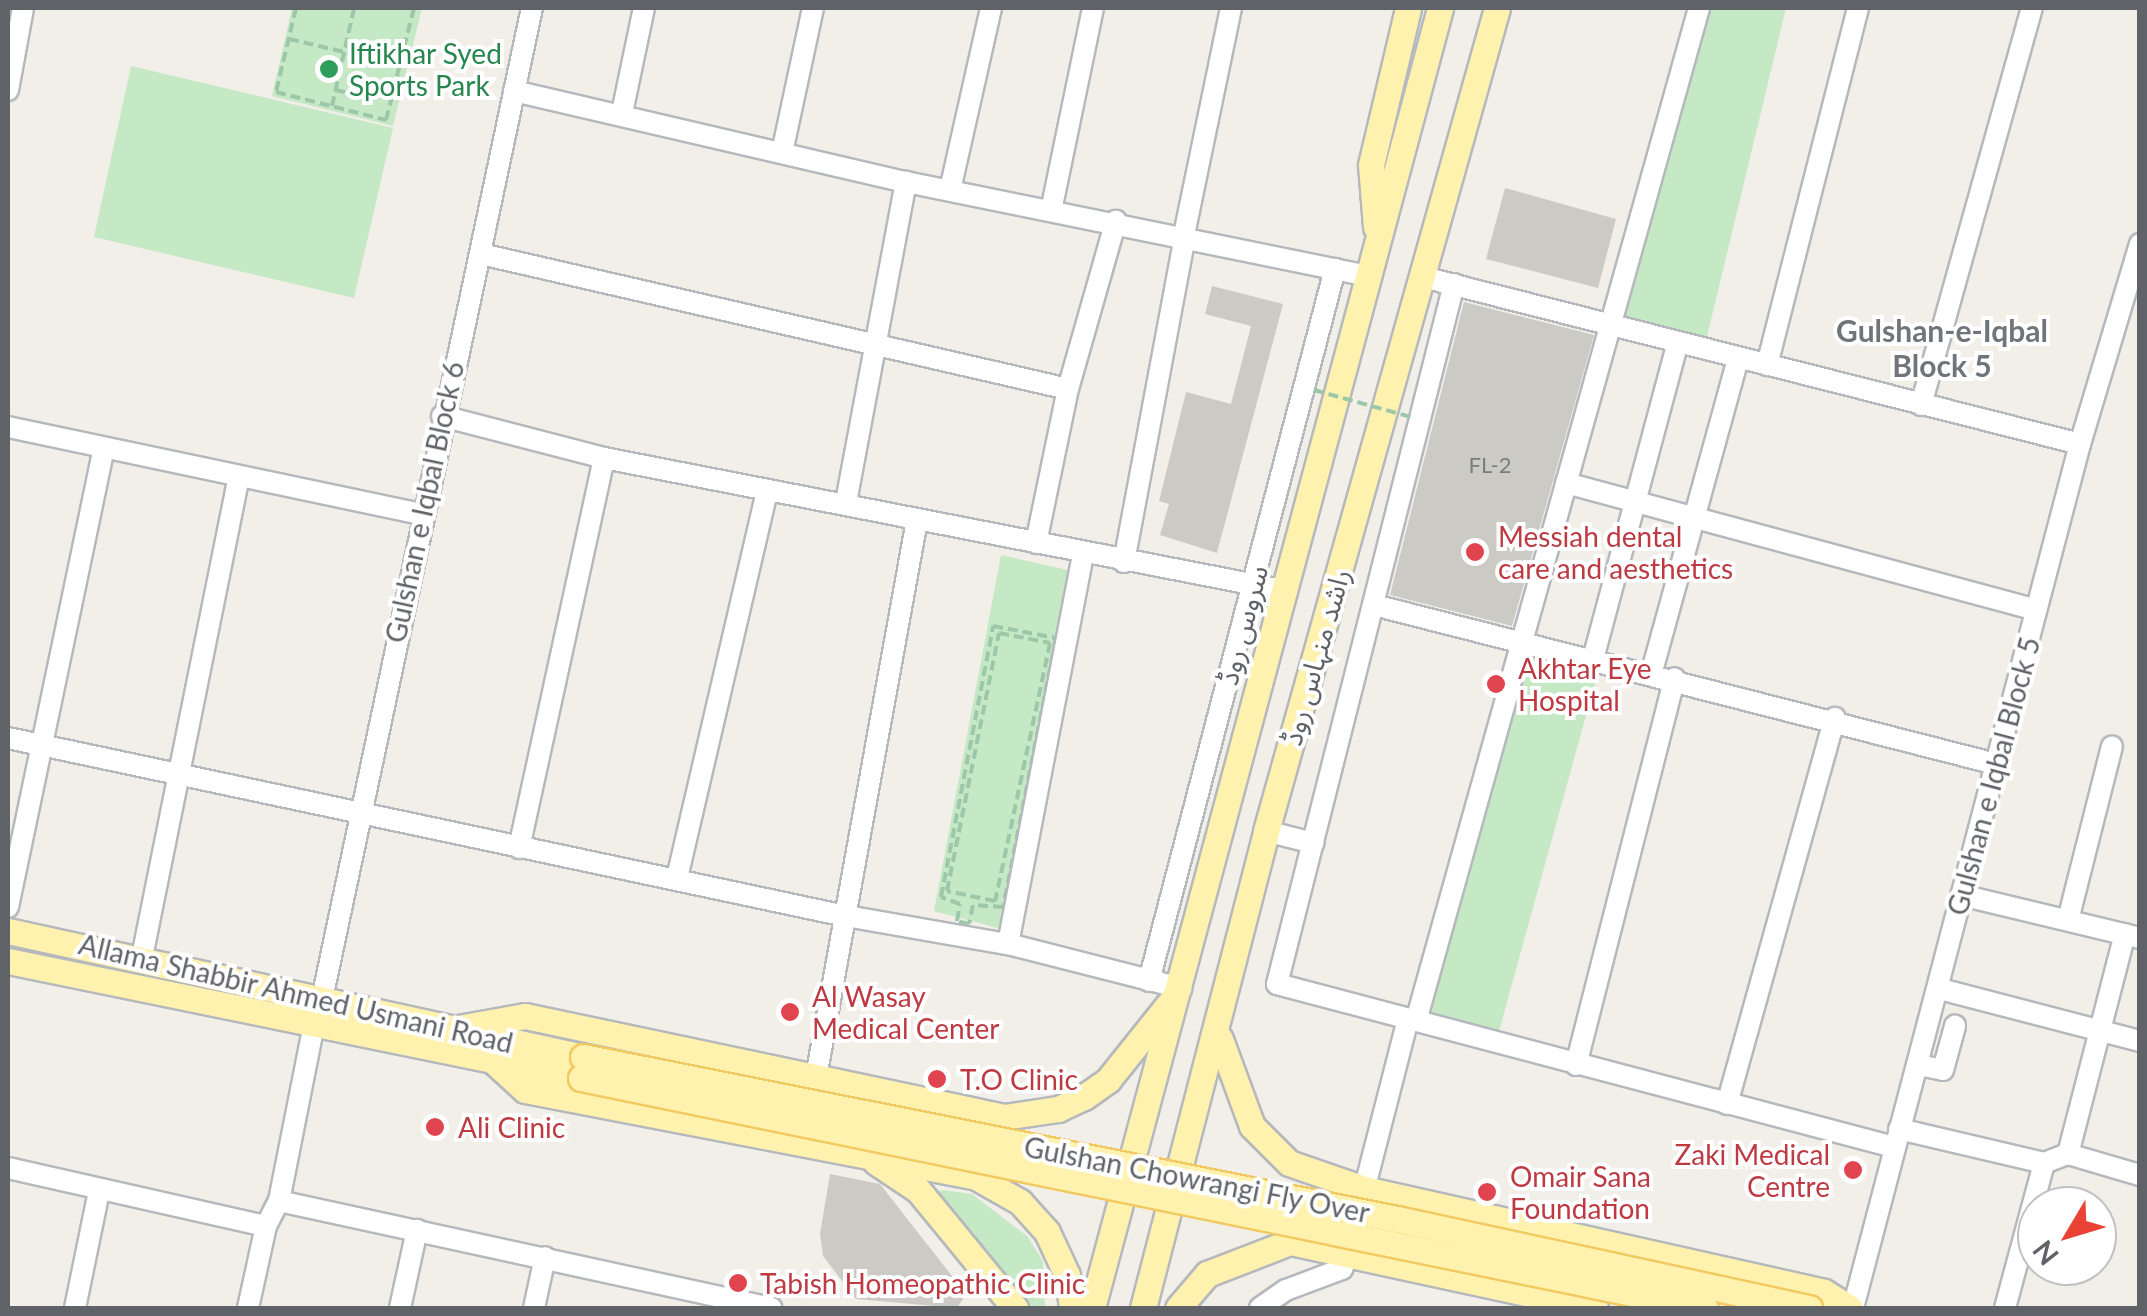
<!DOCTYPE html>
<meta charset="utf-8">
<style>
body{margin:0}
#map{position:relative;width:2147px;height:1316px;overflow:hidden;background:#f1efe8;font-family:Lato,"Noto Sans Arabic",sans-serif}
div>[style]{position:absolute}
[style*='--x']{left:calc(var(--x)*1px);top:calc(var(--y)*1px);width:calc(var(--w)*1px);rotate:calc(var(--a)*1deg)}
.green>*{inset:0;background:#c5e8c5}
.building>*{inset:0;background:#cccac5}
.path>*{height:4px;margin-top:-2px;transform-origin:0;background:repeating-linear-gradient(90deg,#9cc7a9 0 10px,transparent 0 15px)}
.roads{filter:drop-shadow(2px 0 #b5b8bc) drop-shadow(-2px 0 #b5b8bc) drop-shadow(0 2px #b5b8bc) drop-shadow(0 -2px #b5b8bc)}
.minor>*{height:20px;margin:-10px;padding:0 10px;transform-origin:10px;border-radius:10px;background:#fff}
.major>*{height:25px;margin:-12.5px;padding:0 12.5px;transform-origin:12.5px;border-radius:12.5px;background:#fff2af}
.path-bridge>*{height:4px;margin-top:-2px;transform-origin:0;background:repeating-linear-gradient(90deg,#9cc7a9 0 10px,transparent 0 15px)}
.bridges{filter:drop-shadow(2px 0 #f2c960) drop-shadow(-2px 0 #f2c960) drop-shadow(0 2px #f2c960) drop-shadow(0 -2px #f2c960)}
.major-bridge>*{height:25px;margin:-12.5px;padding:0 12.5px;transform-origin:12.5px;border-radius:12.5px;background:#fff2af}
.dots>*{width:28px;height:28px;translate:-50% -50%;box-sizing:border-box;border:5px solid #fff;border-radius:50%}
span{translate:-50% -50%;white-space:nowrap;text-align:center;line-height:1.15;-webkit-text-stroke:8px #fff;paint-order:stroke}
.number-label{font-size:22px;color:#7a7d7f}
.number-label span{-webkit-text-stroke-width:0}
.leisure-label{font-size:28px;color:#27864d}
.left{translate:0 -50%;text-align:left}
.street-label{font-size:28px;color:#5f6368}
.health-label{font-size:28px;color:#be3a42}
.right{translate:-100% -50%;text-align:right}
.neighbourhood-label{font-size:30px;color:#70757a;font-weight:700}
.frame{position:absolute;inset:0;border:10px solid #5f6368;pointer-events:none}
.north{position:absolute;left:2017px;top:1186px;width:100px;height:100px;box-sizing:border-box;background:#fff;border:2px solid #bfc1c3;border-radius:50%;rotate:232deg;font-size:28px;font-weight:700;line-height:40px;text-align:center;color:#5f6368}
.north::after{content:'';display:block;margin:auto;width:35px;height:45px;background:#ea4335;clip-path:polygon(50% 0,100% 100%,50% 72%,0 100%)}
</style>
<div id="map">
<div class="green">
<div style="clip-path:polygon(292px 8px,422px 8px,393px 126px,272px 96px)"></div>
<div style="clip-path:polygon(1697px 8px,1786px 8px,1704px 349px,1608px 325px)"></div>
<div style="clip-path:polygon(131px 66px,393px 128px,354px 298px,94px 237px)"></div>
<div style="clip-path:polygon(1001px 555px,1072px 571px,1005px 930px,934px 911px)"></div>
<div style="clip-path:polygon(1520px 640px,1601px 661px,1496px 1042px,1416px 1021px)"></div>
<div style="clip-path:polygon(942px 1190px,972px 1194px,1027px 1236px,1043px 1261px,1045px 1308px,1024px 1308px,934px 1193px)"></div>
</div>
<div class="building">
<div style="clip-path:polygon(1505px 188px,1616px 219px,1598px 288px,1486px 259px)"></div>
<div style="clip-path:polygon(1212px 286px,1283px 304px,1217px 553px,1160px 535px,1169px 504px,1159px 501px,1186px 392px,1231px 404px,1251px 326px,1205px 314px)"></div>
<div style="clip-path:polygon(1464px 302px,1594px 335px,1512px 626px,1390px 595px)"></div>
<div style="clip-path:polygon(830px 1174px,880px 1184px,966px 1294px,957px 1308px,856px 1299px,823px 1256px,820px 1234px)"></div>
</div>
<div class="path">
<div style="--x:296;--y:8;--w:86;--a:103.4"></div>
<div style="--x:276;--y:92;--w:114;--a:14.3"></div>
<div style="--x:386;--y:120;--w:115;--a:-76"></div>
<div style="--x:289;--y:39;--w:114;--a:13.2"></div>
<div style="--x:335;--y:90;--w:25;--a:12"></div>
<div style="--x:332;--y:106;--w:100;--a:-77.3"></div>
<div style="--x:993;--y:626;--w:64;--a:10.8"></div>
<div style="--x:1056;--y:638;--w:274;--a:101.1"></div>
<div style="--x:1003;--y:907;--w:30;--a:-176"></div>
<div style="--x:973;--y:905;--w:19;--a:102"></div>
<div style="--x:969;--y:924;--w:12;--a:-166"></div>
<div style="--x:957;--y:921;--w:17;--a:-80"></div>
<div style="--x:960;--y:904;--w:20;--a:-160"></div>
<div style="--x:941;--y:897;--w:276;--a:-79.1"></div>
<div style="--x:999;--y:633;--w:52;--a:11.1"></div>
<div style="--x:1050;--y:643;--w:264;--a:102"></div>
<div style="--x:995;--y:901;--w:49;--a:-168.2"></div>
<div style="--x:947;--y:891;--w:263;--a:-78.6"></div>
</div>
<div class="roads">
<div class="minor">
<div style="--x:8;--y:90;--w:83;--a:-79.6"></div>
<div style="--x:514;--y:91;--w:402;--a:13.1"></div>
<div style="--x:906;--y:182;--w:473;--a:11.5"></div>
<div style="--x:622;--y:113;--w:107;--a:-78.2"></div>
<div style="--x:783;--y:148;--w:143;--a:-77.9"></div>
<div style="--x:950;--y:190;--w:187;--a:-77.3"></div>
<div style="--x:1051;--y:211;--w:207;--a:-78.3"></div>
<div style="--x:1184;--y:235;--w:232;--a:-78.3"></div>
<div style="--x:481;--y:254;--w:602;--a:12.95"></div>
<div style="--x:1423;--y:277;--w:678;--a:14.26"></div>
<div style="--x:1454;--y:284;--w:722;--a:104.19"></div>
<div style="--x:1277;--y:984;--w:638;--a:14.8"></div>
<div style="--x:1767;--y:365;--w:368;--a:-75.7"></div>
<div style="--x:1921;--y:405;--w:412;--a:-74.4"></div>
<div style="--x:442;--y:416;--w:167;--a:14.5"></div>
<div style="--x:604;--y:458;--w:696;--a:11.02"></div>
<div style="--x:8;--y:427;--w:421;--a:11.9"></div>
<div style="--x:1566;--y:483;--w:487;--a:15.1"></div>
<div style="--x:846;--y:502;--w:326;--a:-79.4"></div>
<div style="--x:1036;--y:543;--w:157;--a:-78.3"></div>
<div style="--x:1068;--y:389;--w:175;--a:-74.1"></div>
<div style="--x:1124;--y:562;--w:332;--a:-79.4"></div>
<div style="--x:1374;--y:605;--w:642;--a:14.34"></div>
<div style="--x:1593;--y:659;--w:328;--a:-75"></div>
<div style="--x:1652;--y:671;--w:325;--a:-74.6"></div>
<div style="--x:8;--y:738;--w:852;--a:12"></div>
<div style="--x:841;--y:915;--w:169;--a:9.9"></div>
<div style="--x:1008;--y:944;--w:179;--a:14.3"></div>
<div style="--x:1266;--y:831;--w:49;--a:14.3"></div>
<div style="--x:519;--y:848;--w:399;--a:-77.7"></div>
<div style="--x:677;--y:878;--w:398;--a:-76.9"></div>
<div style="--x:1961;--y:895;--w:184;--a:13.5"></div>
<div style="--x:8;--y:907;--w:468;--a:-78.2"></div>
<div style="--x:2068;--y:920;--w:179;--a:-75.8"></div>
<div style="--x:1008;--y:944;--w:398;--a:-79.1"></div>
<div style="--x:142;--y:957;--w:489;--a:-78.6"></div>
<div style="--x:1149;--y:981;--w:736;--a:-75.36"></div>
<div style="--x:1940;--y:989;--w:207;--a:14.6"></div>
<div style="--x:322;--y:999;--w:1013;--a:-78.04"></div>
<div style="--x:1416;--y:1021;--w:1052;--a:-74.39"></div>
<div style="--x:1576;--y:1065;--w:399;--a:-75.7"></div>
<div style="--x:1918;--y:1065;--w:25;--a:11"></div>
<div style="--x:1943;--y:1070;--w:46;--a:-74.7"></div>
<div style="--x:816;--y:1077;--w:566;--a:-79.72"></div>
<div style="--x:1727;--y:1104;--w:401;--a:-74.4"></div>
<div style="--x:1899;--y:1129;--w:149;--a:13.2"></div>
<div style="--x:2044;--y:1163;--w:26;--a:-21"></div>
<div style="--x:2068;--y:1154;--w:75;--a:16.3"></div>
<div style="--x:2068;--y:1154;--w:227;--a:-75.5"></div>
<div style="--x:8;--y:1168;--w:264;--a:12.7"></div>
<div style="--x:279;--y:1201;--w:504;--a:12.27"></div>
<div style="--x:1361;--y:1202;--w:189;--a:-75.6"></div>
<div style="--x:75;--y:1308;--w:119;--a:-78.4"></div>
<div style="--x:248;--y:1308;--w:84;--a:-77.6"></div>
<div style="--x:266;--y:1226;--w:28;--a:-63"></div>
<div style="--x:279;--y:1201;--w:180;--a:-78.8"></div>
<div style="--x:400;--y:1308;--w:80;--a:-77.7"></div>
<div style="--x:534;--y:1308;--w:52;--a:-77.8"></div>
<div style="--x:1260;--y:1308;--w:32;--a:-35"></div>
<div style="--x:1286;--y:1290;--w:60;--a:-20.6"></div>
<div style="--x:1342;--y:1269;--w:26;--a:-67"></div>
<div style="--x:1853;--y:1308;--w:893;--a:-75.28"></div>
<div style="--x:2080;--y:444;--w:209;--a:-73.3"></div>
<div style="--x:2005;--y:1308;--w:150;--a:-74.9"></div>
</div>
<div class="major">
<div style="--x:1376;--y:227;--w:62;--a:-94.6"></div>
<div style="--x:1371;--y:165;--w:161;--a:-76.7"></div>
<div style="--x:8;--y:931;--w:589;--a:12.36"></div>
<div style="--x:8;--y:961;--w:585;--a:11.54"></div>
<div style="--x:452;--y:1029;--w:74;--a:-10.1"></div>
<div style="--x:525;--y:1016;--w:490;--a:11.9"></div>
<div style="--x:1004;--y:1117;--w:55;--a:-8.4"></div>
<div style="--x:1058;--y:1109;--w:29;--a:-25"></div>
<div style="--x:1084;--y:1097;--w:29;--a:-35"></div>
<div style="--x:1108;--y:1080;--w:102;--a:-51.3"></div>
<div style="--x:1220;--y:1039;--w:93;--a:69.8"></div>
<div style="--x:1252;--y:1126;--w:52;--a:45"></div>
<div style="--x:1289;--y:1163;--w:79;--a:19.1"></div>
<div style="--x:1364;--y:1189;--w:471;--a:12.6"></div>
<div style="--x:1824;--y:1292;--w:31;--a:32"></div>
<div style="--x:490;--y:1058;--w:47;--a:42.4"></div>
<div style="--x:525;--y:1090;--w:459;--a:10.9"></div>
<div style="--x:976;--y:1177;--w:51;--a:29.6"></div>
<div style="--x:1020;--y:1202;--w:40;--a:48"></div>
<div style="--x:1047;--y:1232;--w:47;--a:65.1"></div>
<div style="--x:1067;--y:1275;--w:33;--a:81"></div>
<div style="--x:876;--y:1162;--w:50;--a:33.7"></div>
<div style="--x:918;--y:1190;--w:153;--a:50.6"></div>
<div style="--x:1092;--y:1308;--w:1346;--a:-75.01"></div>
<div style="--x:1143;--y:1308;--w:493;--a:-75.5"></div>
<div style="--x:1266;--y:831;--w:855;--a:-74.32"></div>
<div style="--x:1178;--y:1308;--w:45;--a:-49.5"></div>
<div style="--x:1207;--y:1274;--w:89;--a:-21.1"></div>
<div style="--x:1290;--y:1242;--w:312;--a:12.2"></div>
</div>
</div>
<div class="path-bridge">
<div style="--x:1314;--y:390;--w:101;--a:15.6"></div>
</div>
<div class="bridges">
<div class="major-bridge">
<div style="--x:583;--y:1057;--w:830;--a:11.26"></div>
<div style="--x:1397;--y:1219;--w:422;--a:12.2"></div>
<div style="--x:581;--y:1078;--w:1147;--a:11.56"></div>
</div>
</div>
<div class="dots">
<div style="left:329px;top:69px;background:#2e9e5b"></div>
<div style="left:1475px;top:552px;background:#e0444e"></div>
<div style="left:1496px;top:684px;background:#e0444e"></div>
<div style="left:790px;top:1012px;background:#e0444e"></div>
<div style="left:937px;top:1079px;background:#e0444e"></div>
<div style="left:435px;top:1127px;background:#e0444e"></div>
<div style="left:1853px;top:1170px;background:#e0444e"></div>
<div style="left:1487px;top:1192px;background:#e0444e"></div>
<div style="left:738px;top:1283px;background:#e0444e"></div>
</div>
<div class="number-label">
<span style="left:1490px;top:465px">FL-2</span>
</div>
<div class="leisure-label">
<span class="left" style="left:349px;top:69px">Iftikhar Syed<br>Sports Park</span>
</div>
<div class="street-label">
<span style="left:424px;top:502px;rotate:-78deg">Gulshan e Iqbal Block 6</span>
<span style="left:1242px;top:625px;rotate:-75deg">سروس روڈ</span>
<span style="left:1315px;top:657px;rotate:-74deg">راشد منہاس روڈ</span>
<span style="left:1993px;top:776px;rotate:-75deg">Gulshan e Iqbal Block 5</span>
<span style="left:296px;top:993px;rotate:13deg">Allama Shabbir Ahmed Usmani Road</span>
<span style="left:1197px;top:1179px;rotate:11deg">Gulshan Chowrangi Fly Over</span>
</div>
<div class="health-label">
<span class="left" style="left:1498px;top:552px">Messiah dental<br>care and aesthetics</span>
<span class="left" style="left:1518px;top:684px">Akhtar Eye<br>Hospital</span>
<span class="left" style="left:812px;top:1012px">Al Wasay<br>Medical Center</span>
<span class="left" style="left:960px;top:1079px">T.O Clinic</span>
<span class="left" style="left:458px;top:1127px">Ali Clinic</span>
<span class="right" style="left:1830px;top:1170px">Zaki Medical<br>Centre</span>
<span class="left" style="left:1510px;top:1192px">Omair Sana<br>Foundation</span>
<span class="left" style="left:760px;top:1283px">Tabish Homeopathic Clinic</span>
</div>
<div class="neighbourhood-label">
<span style="left:1942px;top:347px">Gulshan-e-Iqbal<br>Block 5</span>
</div>
<div class="frame"></div>
<div class="north">N</div>
</div>
